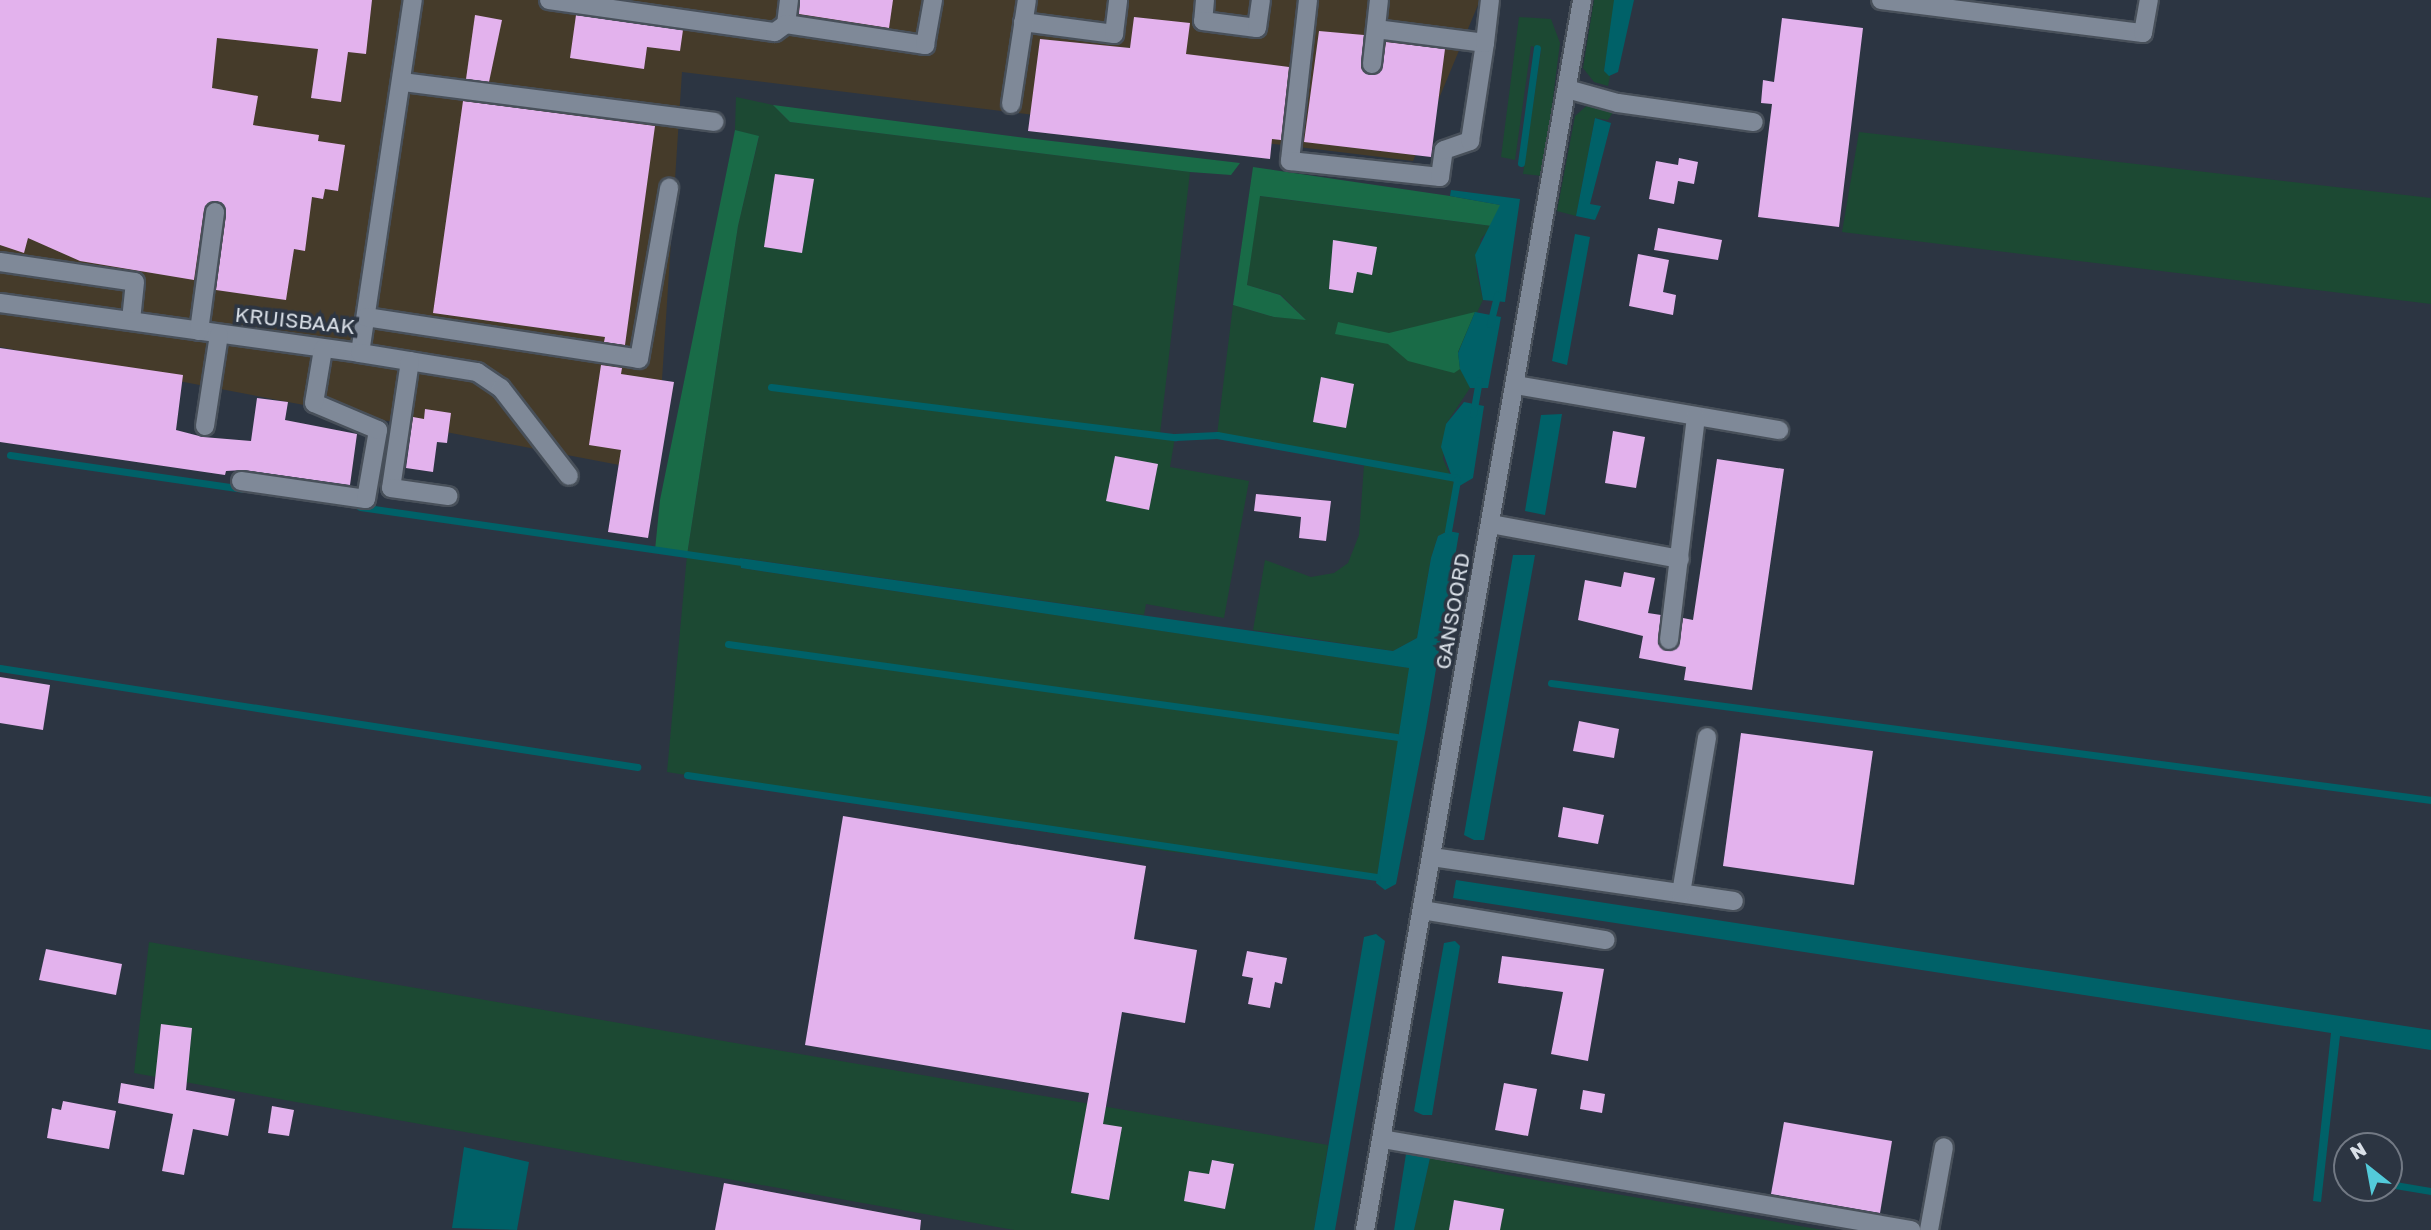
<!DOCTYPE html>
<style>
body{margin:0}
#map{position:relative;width:2431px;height:1230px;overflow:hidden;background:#2c3542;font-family:"Golos Text",sans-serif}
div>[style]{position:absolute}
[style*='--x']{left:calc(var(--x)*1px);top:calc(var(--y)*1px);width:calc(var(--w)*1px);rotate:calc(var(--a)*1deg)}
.industrial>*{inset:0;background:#453b2a}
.green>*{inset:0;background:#1c4933}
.forest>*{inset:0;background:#196b47}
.water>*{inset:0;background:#006168}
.stream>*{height:7px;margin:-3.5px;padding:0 3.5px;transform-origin:3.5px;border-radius:3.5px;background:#006168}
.building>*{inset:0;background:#e3b2ed}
.roads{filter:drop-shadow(2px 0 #48505a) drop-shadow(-2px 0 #48505a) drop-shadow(0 2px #48505a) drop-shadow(0 -2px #48505a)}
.minor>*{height:18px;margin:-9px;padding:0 9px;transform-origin:9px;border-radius:9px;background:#7f8998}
span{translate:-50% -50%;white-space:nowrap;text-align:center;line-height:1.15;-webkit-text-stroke:7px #2c3542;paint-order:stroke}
.street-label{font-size:21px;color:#dae0e8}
.north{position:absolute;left:2333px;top:1132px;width:70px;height:70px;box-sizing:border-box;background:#2c3542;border:2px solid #727984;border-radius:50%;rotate:329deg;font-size:19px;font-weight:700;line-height:28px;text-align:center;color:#dae0e8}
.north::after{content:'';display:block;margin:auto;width:24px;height:32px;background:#53cbda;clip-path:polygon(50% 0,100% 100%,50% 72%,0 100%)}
</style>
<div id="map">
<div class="industrial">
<div style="clip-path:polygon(0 0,1480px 0,1413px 161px,682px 72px,656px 472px,0 347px)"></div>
</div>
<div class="green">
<div style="clip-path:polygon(1594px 0,1615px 0,1604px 71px,1610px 76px,1608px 86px,1594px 82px,1583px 68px)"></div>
<div style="clip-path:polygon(1519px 17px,1551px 19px,1560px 43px,1543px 176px,1523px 174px,1541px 50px,1531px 46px,1515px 160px,1501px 157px)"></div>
<div style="clip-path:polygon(736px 97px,773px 105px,790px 122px,1190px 172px,1160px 434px,1175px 437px,1170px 467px,1249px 481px,1224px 618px,1146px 604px,1144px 615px,741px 558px,741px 568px,1410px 668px,1377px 877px,1166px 851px,667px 772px,687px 555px,738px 226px,759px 137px,735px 130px)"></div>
<div style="clip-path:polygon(1591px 102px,1616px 108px,1608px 120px,1595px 118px,1576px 216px,1557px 211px,1575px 116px)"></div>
<div style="clip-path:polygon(1859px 132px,2431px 198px,2431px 304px,1842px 232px)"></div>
<div style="clip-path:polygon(1259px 196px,1492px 226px,1481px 239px,1476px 269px,1483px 300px,1458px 353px,1470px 388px,1446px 424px,1443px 459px,1456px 488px,1448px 531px,1438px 536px,1431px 558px,1417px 638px,1393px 651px,1253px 630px,1265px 560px,1311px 577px,1334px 573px,1348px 563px,1359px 535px,1364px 465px,1217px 435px,1233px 305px,1274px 317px,1305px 319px,1281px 295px,1247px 285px)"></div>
<div style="clip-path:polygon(149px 942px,1328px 1145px,1314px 1230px,1014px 1230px,134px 1073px)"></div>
<div style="clip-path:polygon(1430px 1158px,1507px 1175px,1823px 1230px,1414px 1230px)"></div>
</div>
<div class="forest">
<div style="clip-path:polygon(773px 105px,1026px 138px,1240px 163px,1231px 175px,1190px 172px,790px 122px)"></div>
<div style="clip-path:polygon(735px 130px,759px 136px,738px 226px,687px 555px,655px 550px,660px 500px)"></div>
<div style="clip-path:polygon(1253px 167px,1450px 196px,1501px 205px,1492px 226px,1260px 196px,1247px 285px,1280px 295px,1306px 320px,1274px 317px,1233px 305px)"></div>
<div style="clip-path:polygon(1475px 312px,1458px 352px,1460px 369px,1454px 373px,1408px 361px,1388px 344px,1335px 334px,1338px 322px,1389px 333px)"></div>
</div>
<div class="water">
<div style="clip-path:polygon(1614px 0,1634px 0,1618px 72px,1609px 76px,1604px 71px)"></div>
<div style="clip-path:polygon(1595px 118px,1611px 123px,1590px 204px,1601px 206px,1595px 220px,1576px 216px)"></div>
<div style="clip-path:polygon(1451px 190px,1520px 199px,1505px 302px,1483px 300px,1475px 255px,1500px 205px,1450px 196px)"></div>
<div style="clip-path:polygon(1575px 234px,1590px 237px,1567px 365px,1552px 361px)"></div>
<div style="clip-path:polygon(1475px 312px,1501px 317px,1488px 388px,1470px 388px,1460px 369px,1458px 353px)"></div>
<div style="clip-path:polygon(1464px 402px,1484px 406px,1473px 478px,1456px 488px,1441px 447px,1446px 424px)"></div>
<div style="clip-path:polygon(1562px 414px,1545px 515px,1525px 511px,1541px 415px)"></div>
<div style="clip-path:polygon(1448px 531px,1459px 533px,1426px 728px,1396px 884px,1385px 890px,1376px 883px,1409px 668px,741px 568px,740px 558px,1393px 651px,1417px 638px,1431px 558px,1438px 536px)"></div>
<div style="clip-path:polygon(1513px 555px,1535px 555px,1484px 840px,1474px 840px,1464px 835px)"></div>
<div style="clip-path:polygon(1456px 880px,2431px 1030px,2431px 1050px,2340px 1036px,2321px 1202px,2313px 1201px,2331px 1033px,1453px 898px)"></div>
<div style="clip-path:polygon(1376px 934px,1385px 941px,1335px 1230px,1314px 1230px,1364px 937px)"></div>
<div style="clip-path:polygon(1455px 941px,1460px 946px,1432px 1115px,1423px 1115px,1414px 1111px,1444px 943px)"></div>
<div style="clip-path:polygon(464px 1147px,529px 1162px,517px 1230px,452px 1228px)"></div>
<div style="clip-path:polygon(1406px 1154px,1430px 1158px,1414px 1230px,1394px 1230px)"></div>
</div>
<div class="stream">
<div style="--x:1521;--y:163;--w:116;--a:-82.1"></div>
<div style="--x:1490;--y:324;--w:30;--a:-76"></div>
<div style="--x:771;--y:387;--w:407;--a:7.1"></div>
<div style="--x:1175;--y:437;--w:42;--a:-2.7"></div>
<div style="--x:1217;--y:435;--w:243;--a:10.2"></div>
<div style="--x:1473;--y:414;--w:34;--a:-80"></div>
<div style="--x:10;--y:455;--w:236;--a:8.3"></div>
<div style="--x:360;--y:507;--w:384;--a:8.2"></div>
<div style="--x:1448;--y:531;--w:52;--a:-80"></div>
<div style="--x:728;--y:644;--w:675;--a:7.91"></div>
<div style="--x:0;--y:668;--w:645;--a:8.83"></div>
<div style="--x:1551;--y:683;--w:888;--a:7.57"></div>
<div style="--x:687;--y:775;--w:697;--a:8.41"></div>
<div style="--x:2340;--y:1176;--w:7;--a:8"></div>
<div style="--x:2389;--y:1184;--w:43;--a:9.5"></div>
</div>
<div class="building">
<div style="clip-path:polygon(0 0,372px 0,366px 54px,348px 52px,341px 102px,311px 98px,318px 49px,217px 38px,212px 88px,258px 96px,253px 125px,319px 135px,318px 141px,345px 145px,338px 191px,325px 189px,323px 199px,312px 197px,305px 251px,294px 249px,286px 300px,216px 290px,226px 214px,217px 201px,204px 210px,194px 280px,80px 261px,28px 238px,24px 253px,0 245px)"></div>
<div style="clip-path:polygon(800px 0,893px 0,889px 28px,799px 14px)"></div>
<div style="clip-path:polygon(475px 15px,502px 20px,489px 82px,466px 79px)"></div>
<div style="clip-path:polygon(576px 15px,683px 30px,680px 51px,647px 47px,644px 69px,570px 58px)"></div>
<div style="clip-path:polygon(1134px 17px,1190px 23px,1186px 54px,1289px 67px,1281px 140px,1272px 139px,1270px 159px,1028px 131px,1040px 39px,1130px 48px)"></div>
<div style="clip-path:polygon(1782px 18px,1863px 28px,1839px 227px,1758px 217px,1772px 104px,1761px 103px,1763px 80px,1774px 82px)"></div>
<div style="clip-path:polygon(1319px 31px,1364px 35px,1361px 68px,1370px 75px,1382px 70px,1386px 42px,1445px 49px,1431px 157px,1304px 142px)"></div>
<div style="clip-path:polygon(463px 101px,655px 126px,625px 345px,604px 342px,605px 337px,433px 313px)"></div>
<div style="clip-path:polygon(1679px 158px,1698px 162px,1694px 184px,1678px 181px,1674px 204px,1649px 199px,1656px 161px,1678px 165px)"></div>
<div style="clip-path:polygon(775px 174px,814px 179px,802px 253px,764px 247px)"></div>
<div style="clip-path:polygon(1658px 228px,1722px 240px,1718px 260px,1654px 250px)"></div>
<div style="clip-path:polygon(1333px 240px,1377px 247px,1372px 275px,1357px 272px,1353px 293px,1329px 289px)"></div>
<div style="clip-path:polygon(1638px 254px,1669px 260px,1663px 292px,1676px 295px,1673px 315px,1629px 306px)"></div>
<div style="clip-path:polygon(0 348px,183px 375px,176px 430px,203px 437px,251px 441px,257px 398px,288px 402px,285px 420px,357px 434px,350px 485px,243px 470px,226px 471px,225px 475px,0 442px)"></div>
<div style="clip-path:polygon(601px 365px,622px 368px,621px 374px,674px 382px,648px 538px,608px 532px,621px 450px,589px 445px)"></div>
<div style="clip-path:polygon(1321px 377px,1354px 384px,1346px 428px,1313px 422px)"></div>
<div style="clip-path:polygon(425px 409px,451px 413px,447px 443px,437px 442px,433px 472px,406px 468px,413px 417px,424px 419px)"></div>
<div style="clip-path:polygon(1613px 431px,1645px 437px,1636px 488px,1605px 483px)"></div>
<div style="clip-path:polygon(1115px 456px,1158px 464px,1149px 510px,1106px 501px)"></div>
<div style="clip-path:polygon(1717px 459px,1784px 469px,1752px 690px,1684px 680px,1686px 667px,1639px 658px,1643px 636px,1578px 620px,1585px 580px,1621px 587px,1624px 572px,1655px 578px,1648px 613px,1661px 615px,1658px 644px,1667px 651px,1678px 647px,1683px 618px,1693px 620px)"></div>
<div style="clip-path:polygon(1256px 494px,1331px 501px,1326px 541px,1299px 538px,1301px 517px,1254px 511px)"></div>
<div style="clip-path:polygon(0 677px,50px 685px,43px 730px,0 723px)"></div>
<div style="clip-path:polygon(1579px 721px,1619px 729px,1614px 758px,1573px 751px)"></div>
<div style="clip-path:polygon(1741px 733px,1873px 751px,1854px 885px,1723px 866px)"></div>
<div style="clip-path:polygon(1563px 807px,1604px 815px,1598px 844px,1558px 837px)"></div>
<div style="clip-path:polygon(843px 816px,1146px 866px,1134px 939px,1197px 950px,1185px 1023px,1122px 1012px,1103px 1124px,1122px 1127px,1109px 1200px,1071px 1193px,1089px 1093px,805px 1045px)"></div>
<div style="clip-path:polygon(46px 949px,122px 964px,116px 995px,39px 980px)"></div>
<div style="clip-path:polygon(1247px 951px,1287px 958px,1282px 984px,1275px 982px,1270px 1008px,1248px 1004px,1253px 978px,1242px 976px)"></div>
<div style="clip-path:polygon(1502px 956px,1604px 969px,1588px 1061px,1551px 1054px,1563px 992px,1498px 983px)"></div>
<div style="clip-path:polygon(161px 1024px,192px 1028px,186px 1090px,235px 1099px,228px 1136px,193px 1129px,184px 1175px,162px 1171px,173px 1114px,118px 1103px,121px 1083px,154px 1089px)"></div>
<div style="clip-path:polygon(1504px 1083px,1537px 1089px,1528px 1136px,1495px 1130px)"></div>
<div style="clip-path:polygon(1583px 1090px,1605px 1094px,1602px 1113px,1580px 1109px)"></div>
<div style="clip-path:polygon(63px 1101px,116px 1111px,109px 1149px,47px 1138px,52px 1108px,61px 1110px)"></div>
<div style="clip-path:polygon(272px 1106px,294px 1110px,289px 1136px,268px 1133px)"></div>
<div style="clip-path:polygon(1784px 1122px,1892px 1141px,1880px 1213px,1771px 1194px)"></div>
<div style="clip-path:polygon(1212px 1160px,1234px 1164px,1225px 1209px,1184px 1201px,1189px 1171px,1209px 1174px)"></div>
<div style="clip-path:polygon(724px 1183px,921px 1220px,920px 1230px,715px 1230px)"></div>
<div style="clip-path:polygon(1454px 1200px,1504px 1209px,1500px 1230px,1449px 1230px)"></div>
</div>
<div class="roads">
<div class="minor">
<div style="--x:549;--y:0;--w:228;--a:8.1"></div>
<div style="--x:775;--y:32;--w:14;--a:-36"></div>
<div style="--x:789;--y:0;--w:24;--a:97"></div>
<div style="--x:786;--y:24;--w:141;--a:8.6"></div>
<div style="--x:925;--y:45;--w:46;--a:-79.9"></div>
<div style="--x:1205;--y:0;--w:21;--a:95"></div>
<div style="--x:1203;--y:21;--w:54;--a:7.4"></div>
<div style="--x:1257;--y:28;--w:28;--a:-82"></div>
<div style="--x:1308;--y:0;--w:162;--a:96.4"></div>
<div style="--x:1290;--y:161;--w:151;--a:6.1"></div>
<div style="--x:1440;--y:177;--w:27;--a:-82"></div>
<div style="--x:1444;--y:150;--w:28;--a:-19"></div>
<div style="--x:1470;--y:141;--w:99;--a:-81.3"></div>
<div style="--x:1881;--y:0;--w:264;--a:7.2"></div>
<div style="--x:2143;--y:33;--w:34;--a:-80"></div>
<div style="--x:1023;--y:22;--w:92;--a:7.5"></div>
<div style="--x:1114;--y:34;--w:34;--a:-83"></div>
<div style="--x:1376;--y:29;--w:110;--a:7.3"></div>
<div style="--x:1485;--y:43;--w:43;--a:-83.4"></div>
<div style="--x:1372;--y:64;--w:64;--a:-83.8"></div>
<div style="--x:403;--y:82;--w:314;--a:7.3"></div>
<div style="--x:1567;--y:89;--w:53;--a:15.4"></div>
<div style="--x:1618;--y:103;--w:137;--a:8"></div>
<div style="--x:1011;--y:104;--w:105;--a:-81.3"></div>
<div style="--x:0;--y:262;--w:136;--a:8.4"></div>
<div style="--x:135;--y:282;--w:37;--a:96"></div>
<div style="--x:0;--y:303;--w:363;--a:7.9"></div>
<div style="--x:360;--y:353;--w:357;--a:-81.5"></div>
<div style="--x:366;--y:317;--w:276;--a:8.7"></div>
<div style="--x:639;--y:359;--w:174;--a:-80"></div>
<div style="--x:199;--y:331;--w:120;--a:-82.3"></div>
<div style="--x:360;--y:353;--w:119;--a:9.2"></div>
<div style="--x:477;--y:372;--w:29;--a:34"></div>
<div style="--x:501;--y:388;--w:111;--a:52.3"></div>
<div style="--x:410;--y:361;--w:128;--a:98.5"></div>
<div style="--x:391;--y:488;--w:58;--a:8"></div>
<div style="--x:1515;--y:385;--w:268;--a:9.7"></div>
<div style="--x:205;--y:426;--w:92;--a:-81.3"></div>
<div style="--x:241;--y:481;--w:126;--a:8.2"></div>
<div style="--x:366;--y:499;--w:70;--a:-80.1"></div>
<div style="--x:378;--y:430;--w:69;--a:-157.1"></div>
<div style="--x:314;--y:403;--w:55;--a:-80.5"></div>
<div style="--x:1491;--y:524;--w:192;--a:10.5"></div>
<div style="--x:1669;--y:640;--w:224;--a:-83.1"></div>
<div style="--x:1432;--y:857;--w:305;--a:8.3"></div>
<div style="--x:1681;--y:893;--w:158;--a:-80.5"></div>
<div style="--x:1422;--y:910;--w:186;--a:9.3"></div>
<div style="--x:1382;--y:1139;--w:537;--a:9.76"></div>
<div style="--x:1365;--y:1230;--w:1249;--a:-79.99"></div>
<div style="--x:1929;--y:1230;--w:84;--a:-79.8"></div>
</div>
</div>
<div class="street-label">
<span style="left:295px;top:320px;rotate:6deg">KRUISBAAK</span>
<span style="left:1452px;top:611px;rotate:-80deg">GANSOORD</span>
</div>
<div class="north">N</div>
</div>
